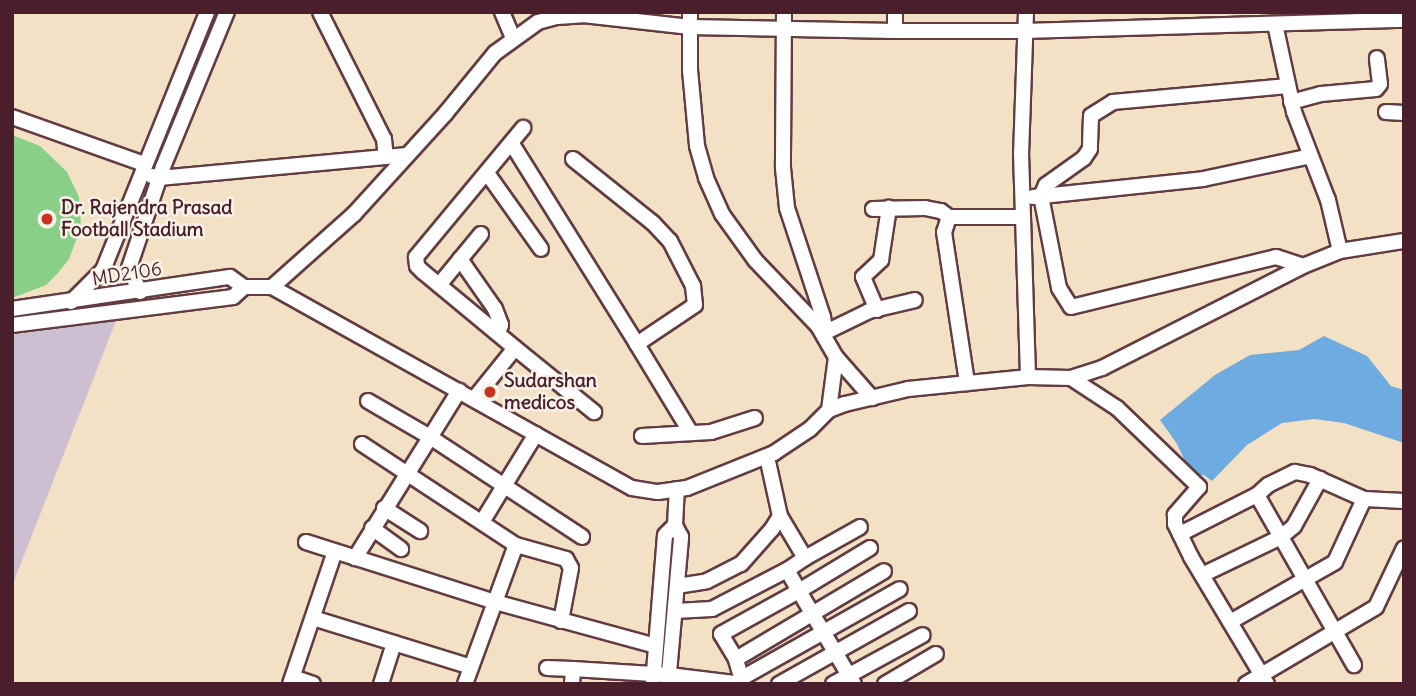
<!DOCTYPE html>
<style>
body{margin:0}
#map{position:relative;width:1416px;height:696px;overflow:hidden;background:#f2e1c5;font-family:Delius,sans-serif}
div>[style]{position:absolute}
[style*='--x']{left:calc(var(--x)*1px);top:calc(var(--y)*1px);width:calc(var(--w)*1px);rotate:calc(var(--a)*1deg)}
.industrial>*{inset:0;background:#cebed1}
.green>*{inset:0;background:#8acf88}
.water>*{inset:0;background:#6eabe0}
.roads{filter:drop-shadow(2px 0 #633c42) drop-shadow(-2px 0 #633c42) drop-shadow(0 2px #633c42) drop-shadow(0 -2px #633c42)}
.minor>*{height:14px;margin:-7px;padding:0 7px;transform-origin:7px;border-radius:7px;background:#fff}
.dots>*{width:19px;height:19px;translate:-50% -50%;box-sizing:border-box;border:4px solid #f7f3e8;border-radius:50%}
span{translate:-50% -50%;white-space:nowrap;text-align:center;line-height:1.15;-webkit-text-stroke:5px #f7f3e8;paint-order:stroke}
.poi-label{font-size:19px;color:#4a1f2b;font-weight:700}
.left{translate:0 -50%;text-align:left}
.street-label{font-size:19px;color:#4a1f2b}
.frame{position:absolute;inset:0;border:14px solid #4a1f2b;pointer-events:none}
</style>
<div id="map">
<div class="industrial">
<div style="clip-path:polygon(116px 321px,12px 586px,12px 335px)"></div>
</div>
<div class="green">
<div style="clip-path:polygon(12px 135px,40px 146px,67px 172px,79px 197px,81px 227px,69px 259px,58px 273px,46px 285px,12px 298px)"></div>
</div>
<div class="water">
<div style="clip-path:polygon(1324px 336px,1367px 356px,1391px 386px,1404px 390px,1404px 443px,1344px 423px,1314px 419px,1282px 423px,1247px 445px,1212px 481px,1204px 475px,1192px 476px,1177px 444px,1160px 420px,1215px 375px,1250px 355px,1299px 350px)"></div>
</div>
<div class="roads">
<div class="minor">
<div style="--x:320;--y:12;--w:142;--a:63.3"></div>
<div style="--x:384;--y:139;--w:18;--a:84"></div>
<div style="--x:502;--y:12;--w:28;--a:67"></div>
<div style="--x:690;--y:12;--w:58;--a:90"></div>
<div style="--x:690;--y:70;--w:76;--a:84.7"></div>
<div style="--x:697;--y:146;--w:33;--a:74"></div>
<div style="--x:706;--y:178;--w:39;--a:66"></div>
<div style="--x:722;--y:214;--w:57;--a:54.3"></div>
<div style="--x:755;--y:260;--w:91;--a:46.3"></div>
<div style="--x:818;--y:326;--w:36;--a:60"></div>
<div style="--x:836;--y:357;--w:55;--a:48.7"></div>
<div style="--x:784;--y:12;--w:156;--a:90.4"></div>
<div style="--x:783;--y:168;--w:40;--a:84.3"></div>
<div style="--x:787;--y:208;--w:115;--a:71.7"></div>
<div style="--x:823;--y:317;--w:17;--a:80"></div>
<div style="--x:1026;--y:12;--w:141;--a:92"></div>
<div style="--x:1021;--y:153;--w:224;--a:88.2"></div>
<div style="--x:1275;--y:24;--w:90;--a:77.8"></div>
<div style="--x:1294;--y:112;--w:94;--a:68.9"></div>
<div style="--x:1328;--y:200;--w:52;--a:76.8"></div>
<div style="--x:895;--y:31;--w:19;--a:-90"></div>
<div style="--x:1288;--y:86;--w:176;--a:174.8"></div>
<div style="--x:1113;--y:102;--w:26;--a:148"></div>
<div style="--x:1091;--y:116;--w:33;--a:92"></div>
<div style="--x:1090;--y:149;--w:11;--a:124"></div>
<div style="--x:1084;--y:158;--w:47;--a:144.6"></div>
<div style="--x:1046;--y:185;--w:12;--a:114"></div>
<div style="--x:1041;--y:196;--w:94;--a:78.9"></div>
<div style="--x:1059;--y:288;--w:22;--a:58"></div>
<div style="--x:1071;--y:307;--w:211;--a:-13.7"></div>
<div style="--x:1276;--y:257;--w:28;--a:18"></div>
<div style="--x:1291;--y:102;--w:31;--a:-15"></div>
<div style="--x:1321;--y:94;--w:55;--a:-5.2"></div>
<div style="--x:1376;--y:89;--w:6;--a:-51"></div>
<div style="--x:1380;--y:84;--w:26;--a:-97"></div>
<div style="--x:1386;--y:112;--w:18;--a:3"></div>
<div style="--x:12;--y:117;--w:140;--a:19.6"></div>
<div style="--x:512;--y:144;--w:236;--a:58"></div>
<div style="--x:573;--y:159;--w:102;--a:38.7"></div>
<div style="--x:653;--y:223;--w:25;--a:47"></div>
<div style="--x:670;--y:241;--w:51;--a:62.9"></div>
<div style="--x:693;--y:286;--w:19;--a:84"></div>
<div style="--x:695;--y:305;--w:70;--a:146.1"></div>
<div style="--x:637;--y:344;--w:104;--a:58.8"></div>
<div style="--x:487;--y:173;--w:93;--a:54.6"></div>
<div style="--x:152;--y:176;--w:7;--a:16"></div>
<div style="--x:159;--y:178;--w:249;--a:-5.3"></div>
<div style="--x:1033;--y:197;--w:171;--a:-6"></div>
<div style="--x:1203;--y:179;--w:110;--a:-12"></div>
<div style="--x:873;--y:209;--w:52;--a:-1.1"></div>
<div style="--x:925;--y:208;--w:16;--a:11"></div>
<div style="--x:941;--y:211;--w:10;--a:37"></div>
<div style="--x:949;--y:217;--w:73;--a:0"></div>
<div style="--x:949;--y:217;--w:16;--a:108"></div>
<div style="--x:944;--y:232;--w:153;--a:81.3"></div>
<div style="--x:460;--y:259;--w:61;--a:55"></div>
<div style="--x:495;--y:309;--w:17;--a:69"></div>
<div style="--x:501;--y:325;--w:9;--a:111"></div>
<div style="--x:439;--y:285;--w:66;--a:-50.5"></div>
<div style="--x:272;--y:287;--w:110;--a:-41.7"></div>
<div style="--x:354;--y:214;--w:135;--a:-47.7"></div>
<div style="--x:445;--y:114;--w:79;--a:-50.7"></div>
<div style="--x:495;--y:53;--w:53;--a:-35.8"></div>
<div style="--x:538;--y:22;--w:20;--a:-15"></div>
<div style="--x:557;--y:17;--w:26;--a:-4"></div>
<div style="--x:583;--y:15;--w:108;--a:6.4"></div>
<div style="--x:690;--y:27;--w:205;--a:1.1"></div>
<div style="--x:895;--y:31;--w:129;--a:0"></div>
<div style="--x:1024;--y:31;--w:380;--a:-1.7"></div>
<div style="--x:140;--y:292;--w:26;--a:-115"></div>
<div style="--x:129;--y:268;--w:107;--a:-71.4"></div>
<div style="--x:163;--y:167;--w:168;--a:-67.6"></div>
<div style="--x:71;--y:302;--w:45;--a:-45"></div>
<div style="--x:103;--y:270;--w:278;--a:-68"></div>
<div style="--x:12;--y:309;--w:220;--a:-8.4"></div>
<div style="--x:230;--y:277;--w:17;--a:36"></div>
<div style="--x:877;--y:310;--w:36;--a:-113"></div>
<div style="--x:863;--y:277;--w:25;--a:-43"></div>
<div style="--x:881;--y:260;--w:53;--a:-81.3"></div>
<div style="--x:12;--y:325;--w:223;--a:-7.2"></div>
<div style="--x:233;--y:297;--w:15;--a:-42"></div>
<div style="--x:244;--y:287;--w:28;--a:0"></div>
<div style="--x:272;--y:287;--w:412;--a:29.2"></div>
<div style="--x:632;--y:488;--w:26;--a:9"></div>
<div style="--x:658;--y:492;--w:29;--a:-8"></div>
<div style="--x:687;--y:488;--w:94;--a:-21.9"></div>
<div style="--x:774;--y:453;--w:43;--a:-33.7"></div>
<div style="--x:810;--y:429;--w:27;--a:-45"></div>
<div style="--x:829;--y:410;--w:17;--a:-21"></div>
<div style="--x:845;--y:404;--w:65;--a:-13.4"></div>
<div style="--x:908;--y:389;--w:121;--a:-5.7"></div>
<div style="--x:1028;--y:377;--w:43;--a:1.3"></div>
<div style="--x:1071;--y:378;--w:33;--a:-18"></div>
<div style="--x:1102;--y:368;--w:225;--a:-26.9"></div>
<div style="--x:1303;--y:266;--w:40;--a:-22"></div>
<div style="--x:1340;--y:251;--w:65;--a:-8.9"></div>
<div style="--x:826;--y:332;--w:48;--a:-26"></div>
<div style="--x:869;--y:311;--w:47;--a:-13.4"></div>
<div style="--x:515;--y:348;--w:102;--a:39"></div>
<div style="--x:1071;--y:378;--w:55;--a:33.1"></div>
<div style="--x:1117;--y:408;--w:114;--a:43.9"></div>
<div style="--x:1199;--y:487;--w:37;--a:131"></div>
<div style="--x:1175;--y:515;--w:9;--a:90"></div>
<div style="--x:1175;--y:524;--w:37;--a:64"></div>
<div style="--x:1191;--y:557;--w:148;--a:59.1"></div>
<div style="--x:474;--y:399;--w:65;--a:-51.2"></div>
<div style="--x:515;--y:348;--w:119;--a:-140.4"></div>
<div style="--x:423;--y:272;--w:8;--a:-135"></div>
<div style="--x:417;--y:266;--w:9;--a:-96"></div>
<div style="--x:416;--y:257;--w:168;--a:-50.3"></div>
<div style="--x:368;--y:401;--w:72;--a:30.1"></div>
<div style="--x:430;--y:437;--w:182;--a:33.3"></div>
<div style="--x:829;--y:410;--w:53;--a:-82.5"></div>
<div style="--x:642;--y:436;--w:69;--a:-3.3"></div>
<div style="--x:711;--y:432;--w:46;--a:-17.7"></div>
<div style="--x:362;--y:444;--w:184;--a:33.3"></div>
<div style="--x:516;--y:545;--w:52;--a:15.6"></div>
<div style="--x:566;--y:559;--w:10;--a:61"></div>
<div style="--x:571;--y:568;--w:54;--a:100.7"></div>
<div style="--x:1257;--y:495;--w:15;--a:-42"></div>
<div style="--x:1268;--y:485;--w:30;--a:-26"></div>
<div style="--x:1295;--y:472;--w:15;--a:11"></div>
<div style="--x:1310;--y:475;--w:59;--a:24"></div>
<div style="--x:1364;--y:499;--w:40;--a:2.9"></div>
<div style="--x:384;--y:508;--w:43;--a:32.6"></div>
<div style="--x:780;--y:516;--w:49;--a:59.2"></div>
<div style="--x:805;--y:558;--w:22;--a:146"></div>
<div style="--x:787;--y:570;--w:24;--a:60"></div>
<div style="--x:799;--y:591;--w:83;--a:-31.2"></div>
<div style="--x:482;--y:522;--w:103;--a:-58.5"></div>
<div style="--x:372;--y:528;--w:36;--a:36"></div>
<div style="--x:1180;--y:534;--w:86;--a:-26.9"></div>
<div style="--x:1257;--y:495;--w:196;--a:60.3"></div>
<div style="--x:306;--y:542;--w:198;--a:17.6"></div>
<div style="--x:495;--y:602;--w:167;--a:15.3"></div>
<div style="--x:355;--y:558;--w:197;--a:-58.1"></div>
<div style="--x:805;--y:558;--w:63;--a:-29.4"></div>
<div style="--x:1202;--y:575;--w:88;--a:-25.7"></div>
<div style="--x:1281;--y:537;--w:17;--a:-40"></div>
<div style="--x:1294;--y:526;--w:54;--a:-61"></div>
<div style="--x:677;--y:586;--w:30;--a:-9"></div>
<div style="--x:707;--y:581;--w:38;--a:-27"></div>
<div style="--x:741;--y:564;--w:47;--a:-48.5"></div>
<div style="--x:772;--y:529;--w:15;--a:-58"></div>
<div style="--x:780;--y:516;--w:60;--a:-102.4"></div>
<div style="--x:675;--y:611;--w:37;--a:-3"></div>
<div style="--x:712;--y:609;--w:85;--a:-27.5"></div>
<div style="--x:313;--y:618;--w:165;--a:17.2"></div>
<div style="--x:1230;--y:622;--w:121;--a:-29.7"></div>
<div style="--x:1335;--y:562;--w:69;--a:-65.3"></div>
<div style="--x:736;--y:659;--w:172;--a:-30.7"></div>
<div style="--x:547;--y:668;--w:26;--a:2"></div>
<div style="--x:293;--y:677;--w:21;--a:19"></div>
<div style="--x:742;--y:678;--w:181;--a:-29.4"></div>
<div style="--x:290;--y:684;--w:140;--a:-71.3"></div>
<div style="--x:381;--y:684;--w:43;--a:-72.4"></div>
<div style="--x:465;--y:684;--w:148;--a:-69.9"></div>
<div style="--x:572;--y:684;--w:15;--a:-86"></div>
<div style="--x:573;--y:669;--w:96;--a:3.6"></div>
<div style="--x:669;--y:675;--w:74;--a:7"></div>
<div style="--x:653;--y:684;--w:149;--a:-85.4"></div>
<div style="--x:665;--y:535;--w:14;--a:-45"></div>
<div style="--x:668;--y:684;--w:148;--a:-84.9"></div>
<div style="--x:681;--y:537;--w:13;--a:-117"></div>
<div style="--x:675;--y:525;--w:36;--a:-87"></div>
<div style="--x:743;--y:684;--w:26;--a:-106"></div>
<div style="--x:736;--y:659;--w:29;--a:-121"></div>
<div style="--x:721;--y:634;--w:89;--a:-28.9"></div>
<div style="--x:799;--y:591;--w:108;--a:59.4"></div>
<div style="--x:779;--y:684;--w:149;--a:-29.3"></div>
<div style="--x:833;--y:684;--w:102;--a:-28.6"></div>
<div style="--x:885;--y:684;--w:59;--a:-30.5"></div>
<div style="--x:1246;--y:684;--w:151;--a:-30.6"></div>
<div style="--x:1376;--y:607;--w:65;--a:-64.6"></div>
</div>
</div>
<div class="dots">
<div style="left:47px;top:219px;background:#c8321e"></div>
<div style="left:490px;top:392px;background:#c8321e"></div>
</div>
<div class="poi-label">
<span class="left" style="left:61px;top:219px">Dr. Rajendra Prasad<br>Football Stadium</span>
<span class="left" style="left:504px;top:392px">Sudarshan<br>medicos</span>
</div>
<div class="street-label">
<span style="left:127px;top:274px;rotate:-9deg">MD2106</span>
</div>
<div class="frame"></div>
</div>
